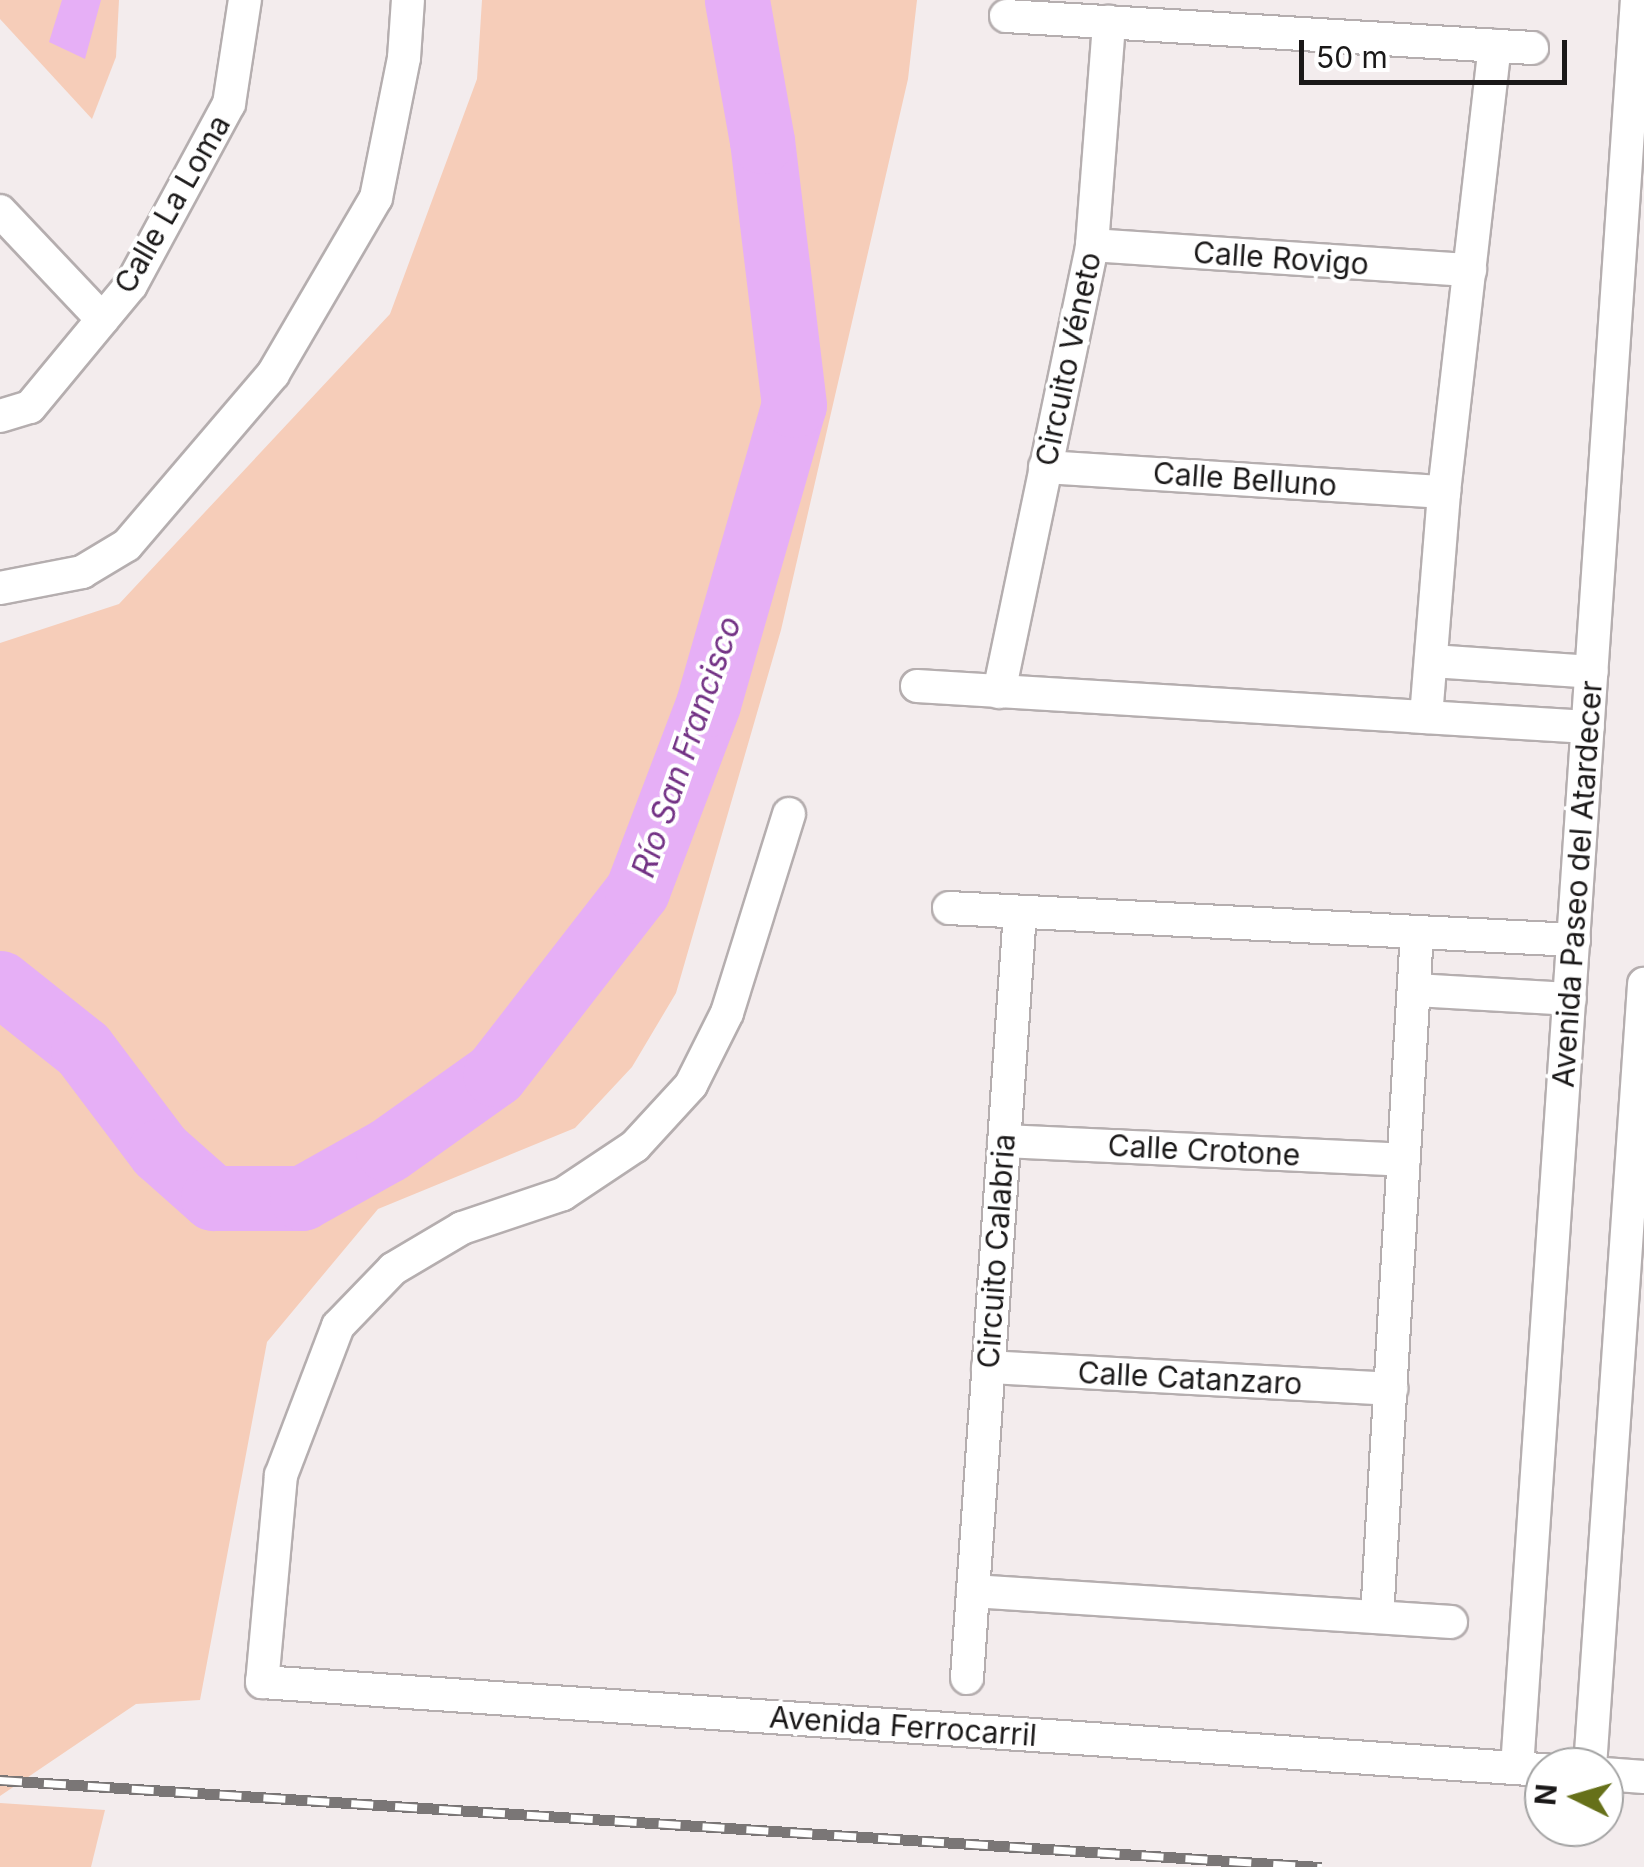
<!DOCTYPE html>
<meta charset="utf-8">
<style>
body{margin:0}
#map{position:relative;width:1644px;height:1867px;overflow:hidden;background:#f3eced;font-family:Inter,sans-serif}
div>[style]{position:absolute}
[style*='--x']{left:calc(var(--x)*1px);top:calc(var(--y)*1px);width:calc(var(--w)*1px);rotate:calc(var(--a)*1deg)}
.green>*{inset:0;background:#f6cdb9}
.water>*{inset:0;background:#e6aff6}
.river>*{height:65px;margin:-32.5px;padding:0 32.5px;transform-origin:32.5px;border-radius:32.5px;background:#e6aff6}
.roads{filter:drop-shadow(2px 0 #b5aeaf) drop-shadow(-2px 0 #b5aeaf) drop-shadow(0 2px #b5aeaf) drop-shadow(0 -2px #b5aeaf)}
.minor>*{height:32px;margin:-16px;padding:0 16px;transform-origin:16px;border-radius:16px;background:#fff}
.rail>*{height:11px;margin-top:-5.5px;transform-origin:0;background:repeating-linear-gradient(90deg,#fff 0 22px,#7a7676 0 44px);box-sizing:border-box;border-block:2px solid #7a7676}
span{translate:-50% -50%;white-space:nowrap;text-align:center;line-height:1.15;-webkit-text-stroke:8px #fff;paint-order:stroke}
.street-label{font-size:30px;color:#1a1818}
.water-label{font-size:32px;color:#733285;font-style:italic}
.north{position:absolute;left:1524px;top:1747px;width:100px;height:100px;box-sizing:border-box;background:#fff;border:2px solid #a3a3a3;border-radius:50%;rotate:275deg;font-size:28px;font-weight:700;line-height:40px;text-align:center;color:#1a1818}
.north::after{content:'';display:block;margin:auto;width:35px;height:45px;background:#667019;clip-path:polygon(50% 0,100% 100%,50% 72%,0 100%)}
.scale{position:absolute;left:1299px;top:40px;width:268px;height:45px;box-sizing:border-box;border:5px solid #1a1818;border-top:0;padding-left:12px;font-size:30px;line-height:35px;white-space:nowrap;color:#1a1818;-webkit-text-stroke:8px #fff;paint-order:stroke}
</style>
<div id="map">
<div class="green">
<div style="clip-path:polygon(0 0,119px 0,116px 57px,92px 119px,0 19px)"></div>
<div style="clip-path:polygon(482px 0,917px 0,908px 79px,781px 630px,676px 993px,632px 1067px,575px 1128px,378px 1209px,267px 1342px,200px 1700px,136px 1704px,0 1796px,0 643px,119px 604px,390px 314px,477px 79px)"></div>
<div style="clip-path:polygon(0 1803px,105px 1810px,91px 1867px,0 1867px)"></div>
</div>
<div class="water">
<div style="clip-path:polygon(62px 0,101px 0,85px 59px,49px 42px)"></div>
</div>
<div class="river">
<div style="--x:0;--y:983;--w:106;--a:38.5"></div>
<div style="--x:83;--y:1049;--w:128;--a:53"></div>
<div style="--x:160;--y:1151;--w:71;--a:41.6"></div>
<div style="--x:213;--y:1198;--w:89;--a:0"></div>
<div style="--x:302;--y:1198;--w:98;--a:-29.2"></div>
<div style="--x:388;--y:1150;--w:131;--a:-35.4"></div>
<div style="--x:495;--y:1074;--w:232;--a:-52.2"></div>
<div style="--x:637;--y:891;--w:200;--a:-69.2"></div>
<div style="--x:708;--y:704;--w:311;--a:-74"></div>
<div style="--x:794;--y:405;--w:266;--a:-96.9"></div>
<div style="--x:762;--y:141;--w:143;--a:-100.1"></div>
</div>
<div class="roads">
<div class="minor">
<div style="--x:1006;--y:16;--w:527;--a:3.48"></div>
<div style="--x:0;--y:211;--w:149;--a:46.6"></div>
<div style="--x:1092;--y:245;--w:379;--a:3.8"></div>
<div style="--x:0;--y:416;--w:31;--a:-17"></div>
<div style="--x:30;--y:407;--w:158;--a:-50.4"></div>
<div style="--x:131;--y:285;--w:206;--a:-61.6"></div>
<div style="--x:229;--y:104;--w:105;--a:-81.3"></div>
<div style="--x:1045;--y:467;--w:400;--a:3.6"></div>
<div style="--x:0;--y:588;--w:84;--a:-11"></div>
<div style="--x:82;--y:572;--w:52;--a:-31"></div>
<div style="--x:127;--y:545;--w:225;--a:-49.5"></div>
<div style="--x:273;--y:374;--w:204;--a:-59.7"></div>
<div style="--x:376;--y:198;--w:143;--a:-78.7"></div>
<div style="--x:404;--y:58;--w:58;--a:-86.1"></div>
<div style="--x:1432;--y:661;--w:160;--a:3.9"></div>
<div style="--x:917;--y:686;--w:672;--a:3.5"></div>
<div style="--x:999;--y:692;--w:457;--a:-78.2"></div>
<div style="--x:1092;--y:245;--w:224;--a:-85.6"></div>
<div style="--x:1426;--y:717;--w:226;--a:-85.4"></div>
<div style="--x:1444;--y:492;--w:449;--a:-83.5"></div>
<div style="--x:789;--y:814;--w:208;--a:107.3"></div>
<div style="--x:727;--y:1013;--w:80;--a:116.6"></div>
<div style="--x:691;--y:1085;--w:83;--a:132.6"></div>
<div style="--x:635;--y:1146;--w:87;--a:146.3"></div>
<div style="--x:563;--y:1194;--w:107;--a:161.4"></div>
<div style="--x:462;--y:1228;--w:80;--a:149.3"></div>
<div style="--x:393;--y:1269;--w:79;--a:134"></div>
<div style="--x:338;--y:1326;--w:160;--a:110.9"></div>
<div style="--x:281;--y:1475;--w:208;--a:95.2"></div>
<div style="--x:262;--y:1682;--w:1285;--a:3.93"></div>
<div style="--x:949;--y:908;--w:626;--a:2.93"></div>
<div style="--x:1414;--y:990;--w:156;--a:3.3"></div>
<div style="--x:1004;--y:1141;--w:400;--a:2.7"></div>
<div style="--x:988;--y:1367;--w:404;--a:3.1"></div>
<div style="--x:973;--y:1591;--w:479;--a:3.7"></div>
<div style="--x:1377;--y:1617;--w:686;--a:-86.66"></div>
<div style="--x:967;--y:1678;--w:768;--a:-86.04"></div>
<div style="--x:1590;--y:1767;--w:785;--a:-86.05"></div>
<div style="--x:1517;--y:1768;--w:1772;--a:-86.12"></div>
<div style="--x:1604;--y:1774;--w:40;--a:4.3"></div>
</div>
</div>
<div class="rail">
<div style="--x:0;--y:1780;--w:1325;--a:3.77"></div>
</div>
<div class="street-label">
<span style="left:172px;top:204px;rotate:-60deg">Calle La Loma</span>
<span style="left:1281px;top:258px;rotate:4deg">Calle Rovigo</span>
<span style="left:1068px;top:359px;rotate:-78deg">Circuito Véneto</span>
<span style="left:1245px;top:479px;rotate:4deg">Calle Belluno</span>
<span style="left:1577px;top:884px;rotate:-86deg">Avenida Paseo del Atardecer</span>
<span style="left:1204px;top:1150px;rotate:3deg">Calle Crotone</span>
<span style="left:996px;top:1251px;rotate:-86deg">Circuito Calabria</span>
<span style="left:1190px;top:1378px;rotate:3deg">Calle Catanzaro</span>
<span style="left:903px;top:1726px;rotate:4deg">Avenida Ferrocarril</span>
</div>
<div class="water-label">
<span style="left:687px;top:747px;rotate:-71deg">Río San Francisco</span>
</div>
<div class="north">N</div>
<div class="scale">50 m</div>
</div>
